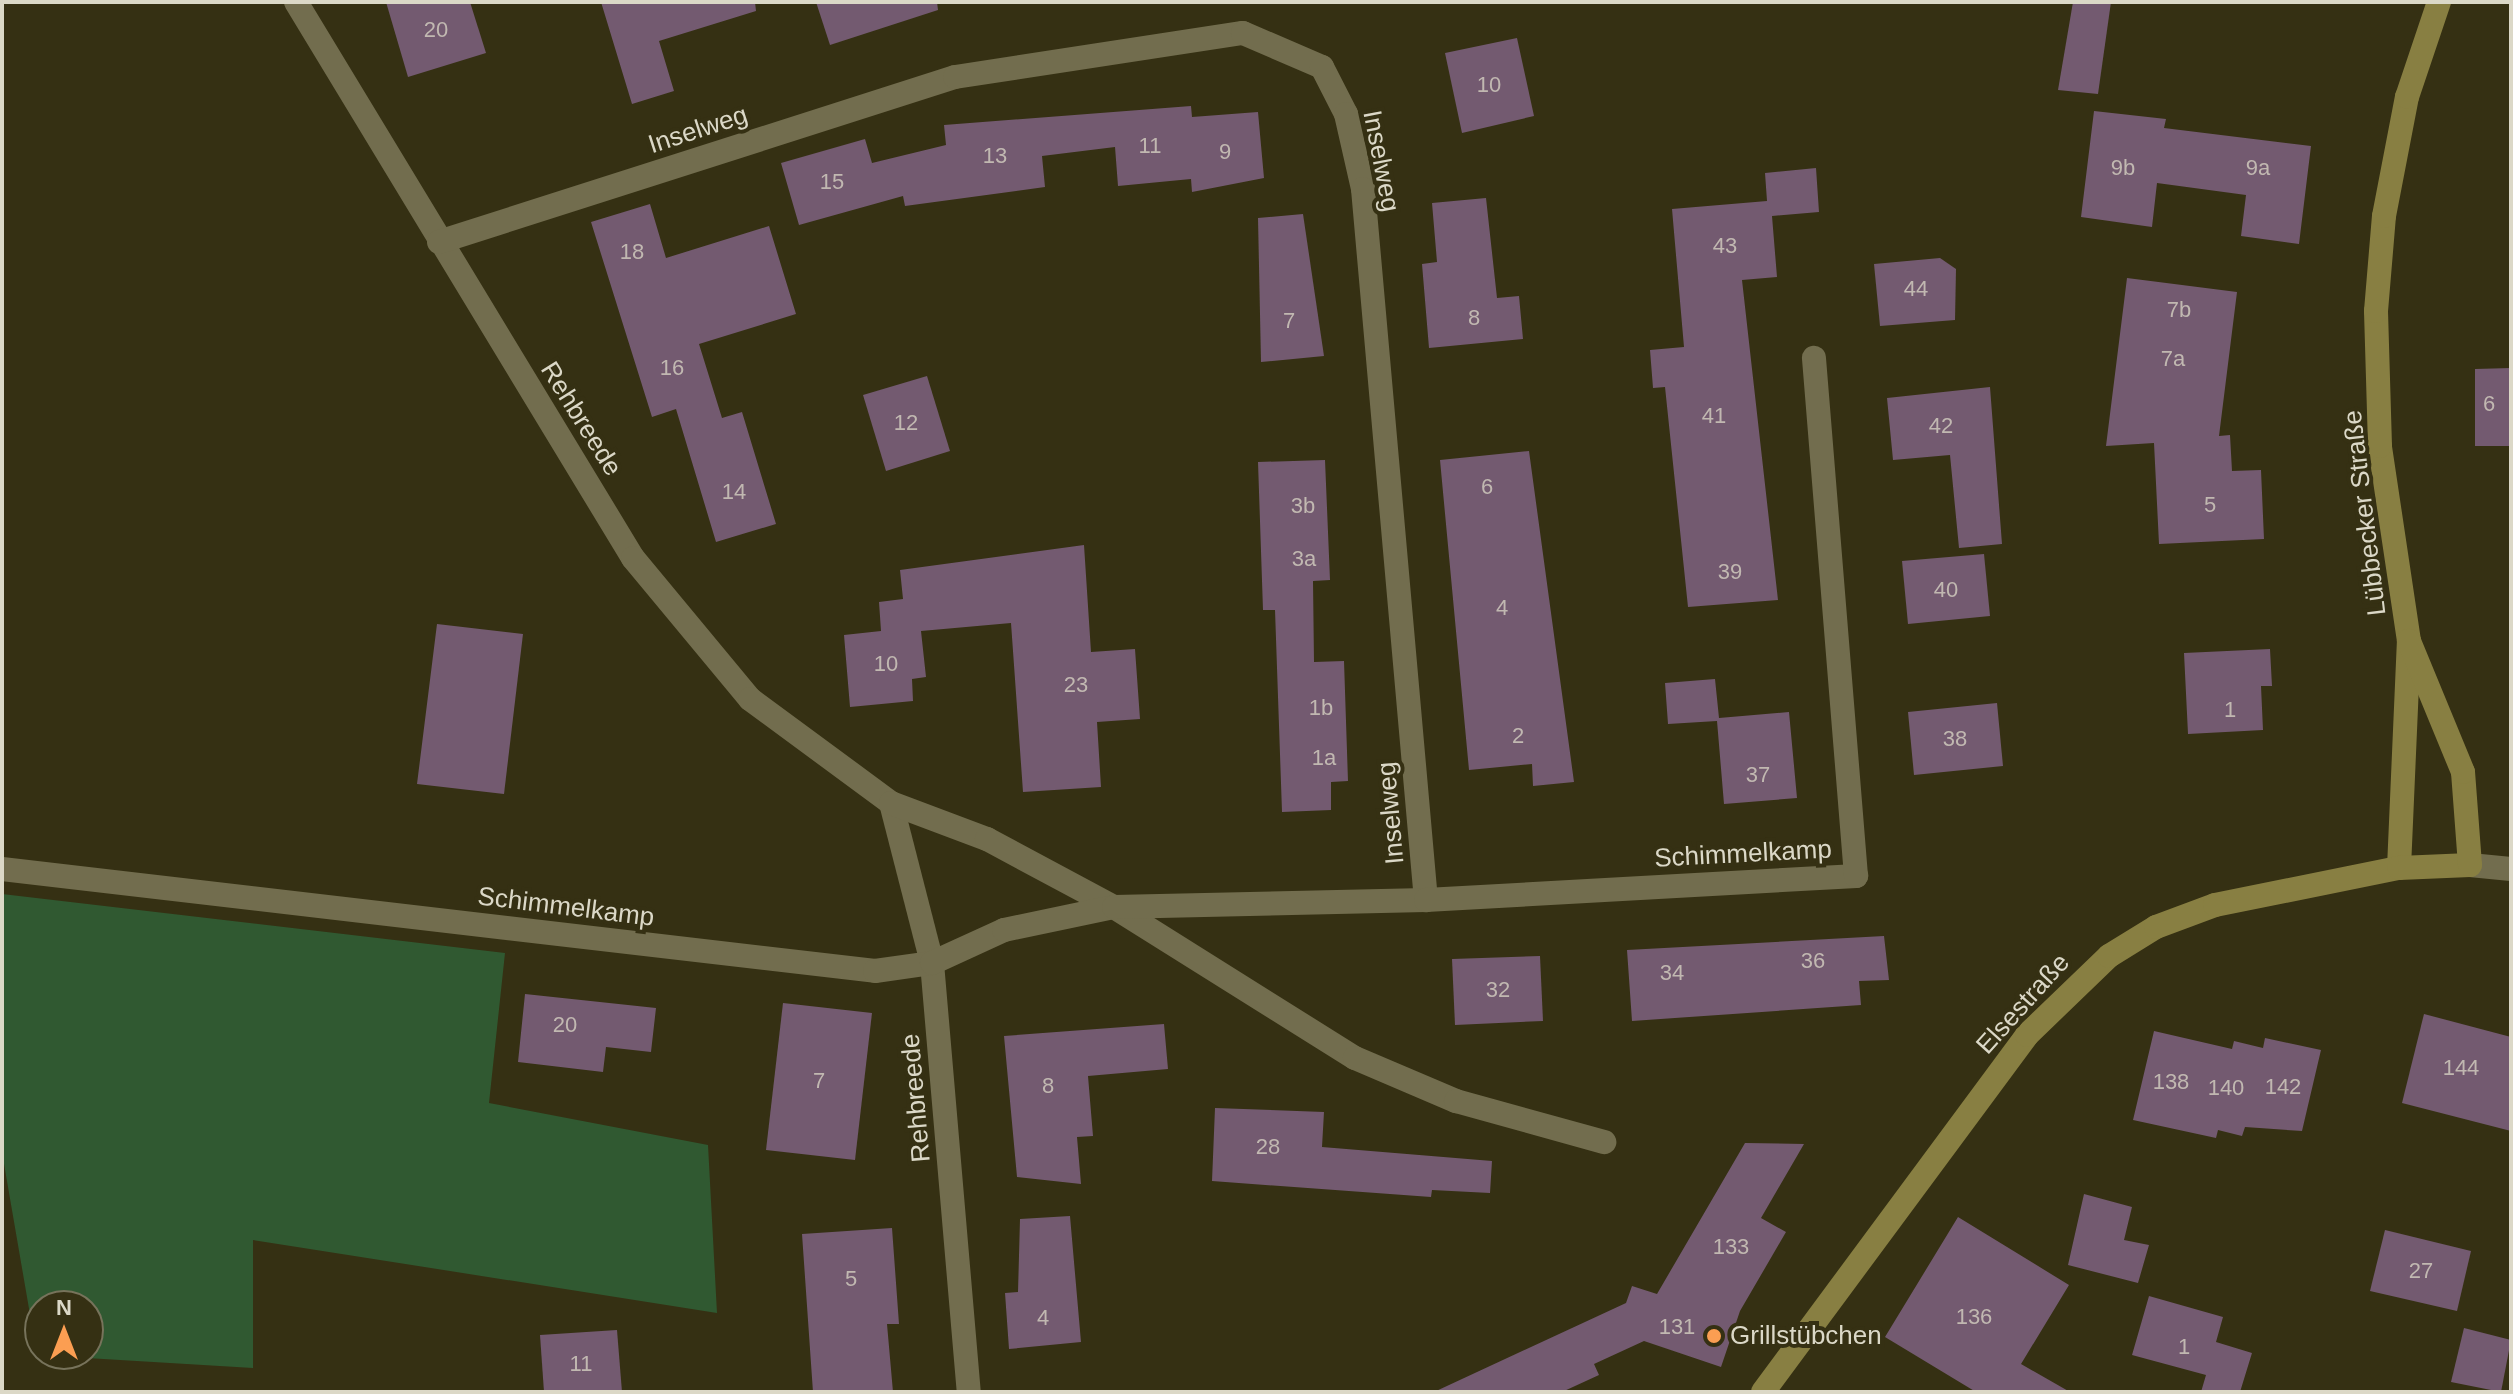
<!DOCTYPE html>
<meta charset="utf-8">
<style>
body{margin:0}
#map{position:relative;width:2513px;height:1394px;overflow:hidden;background:#353013;font-family:Arial,sans-serif}
div>[style]{position:absolute}
[style*='--x']{left:calc(var(--x)*1px);top:calc(var(--y)*1px);width:calc(var(--w)*1px);rotate:calc(var(--a)*1deg)}
.green>*{inset:0;background:#305931}
.building>*{inset:0;background:#735a70}
.minor>*{height:24px;margin:-12px;padding:0 12px;transform-origin:12px;border-radius:12px;background:#726d4e}
.major>*{height:24px;margin:-12px;padding:0 12px;transform-origin:12px;border-radius:12px;background:#887f42}
.dots>*{width:22px;height:22px;translate:-50% -50%;box-sizing:border-box;border:4px solid #353013;border-radius:50%}
span{translate:-50% -50%;white-space:nowrap;text-align:center;line-height:1.15;-webkit-text-stroke:8px #353013;paint-order:stroke}
.number-label{font-size:22px;color:#c1b8b1}
.number-label span{-webkit-text-stroke-width:0}
.street-label{font-size:26px;color:#dbd8c7}
.poi-label{font-size:26px;color:#dbd8c7}
.left{translate:0 -50%;text-align:left}
.frame{position:absolute;inset:0;border:4px solid #dbd8c7;pointer-events:none}
.north{position:absolute;left:24px;top:1290px;width:80px;height:80px;box-sizing:border-box;background:#353013;border:2px solid #77735b;border-radius:50%;rotate:0deg;font-size:22px;font-weight:700;line-height:32px;text-align:center;color:#dbd8c7}
.north::after{content:'';display:block;margin:auto;width:28px;height:36px;background:#fb9e52;clip-path:polygon(50% 0,100% 100%,50% 72%,0 100%)}
</style>
<div id="map">
<div class="green">
<div style="clip-path:polygon(evenodd,2px 894px,505px 953px,489px 1103px,708px 1145px,717px 1313px,253px 1240px,253px 1368px,37px 1355px,3px 1158px,2px 894px,40px 1306px,88px 1306px,88px 1354px,40px 1354px,40px 1306px)"></div>
</div>
<div class="building">
<div style="clip-path:polygon(386px 2px,470px 2px,486px 53px,408px 77px)"></div>
<div style="clip-path:polygon(601px 2px,755px 2px,756px 11px,659px 41px,674px 91px,632px 104px)"></div>
<div style="clip-path:polygon(816px 2px,937px 2px,938px 10px,830px 45px)"></div>
<div style="clip-path:polygon(2073px 2px,2111px 2px,2098px 94px,2058px 90px)"></div>
<div style="clip-path:polygon(1517px 38px,1534px 116px,1462px 133px,1445px 53px)"></div>
<div style="clip-path:polygon(1191px 106px,1192px 117px,1258px 112px,1264px 178px,1192px 192px,1191px 179px,1118px 186px,1115px 147px,1042px 156px,1045px 187px,905px 206px,903px 196px,799px 225px,781px 163px,865px 139px,872px 163px,946px 145px,944px 125px)"></div>
<div style="clip-path:polygon(2094px 111px,2166px 119px,2164px 128px,2311px 146px,2299px 244px,2241px 236px,2246px 195px,2157px 183px,2152px 227px,2081px 217px)"></div>
<div style="clip-path:polygon(1816px 168px,1819px 212px,1772px 216px,1777px 277px,1742px 280px,1778px 600px,1688px 607px,1665px 387px,1653px 388px,1650px 350px,1684px 347px,1672px 209px,1767px 201px,1765px 173px)"></div>
<div style="clip-path:polygon(1486px 198px,1497px 298px,1519px 296px,1523px 339px,1429px 348px,1422px 264px,1437px 262px,1432px 203px)"></div>
<div style="clip-path:polygon(650px 204px,666px 258px,769px 226px,796px 314px,699px 344px,722px 418px,742px 412px,776px 524px,716px 542px,676px 409px,652px 417px,591px 222px)"></div>
<div style="clip-path:polygon(1303px 214px,1324px 356px,1261px 362px,1258px 218px)"></div>
<div style="clip-path:polygon(1940px 258px,1956px 269px,1955px 320px,1880px 326px,1874px 264px)"></div>
<div style="clip-path:polygon(2127px 278px,2237px 292px,2219px 436px,2230px 435px,2232px 471px,2261px 470px,2264px 539px,2159px 544px,2154px 443px,2106px 446px)"></div>
<div style="clip-path:polygon(2511px 368px,2511px 446px,2475px 446px,2475px 369px)"></div>
<div style="clip-path:polygon(927px 376px,950px 451px,886px 471px,863px 395px)"></div>
<div style="clip-path:polygon(1990px 387px,2002px 544px,1959px 548px,1950px 455px,1893px 460px,1887px 398px)"></div>
<div style="clip-path:polygon(1529px 451px,1574px 782px,1533px 786px,1532px 764px,1469px 770px,1440px 460px)"></div>
<div style="clip-path:polygon(1325px 460px,1330px 580px,1313px 581px,1314px 662px,1344px 661px,1348px 781px,1331px 782px,1331px 810px,1282px 812px,1275px 610px,1263px 610px,1258px 462px)"></div>
<div style="clip-path:polygon(1084px 545px,1091px 652px,1135px 649px,1140px 719px,1097px 722px,1101px 787px,1023px 792px,1011px 623px,921px 631px,926px 677px,912px 679px,913px 701px,850px 707px,844px 635px,881px 631px,879px 602px,903px 599px,900px 570px)"></div>
<div style="clip-path:polygon(1984px 554px,1990px 616px,1908px 624px,1902px 561px)"></div>
<div style="clip-path:polygon(437px 624px,523px 634px,504px 794px,417px 784px)"></div>
<div style="clip-path:polygon(2270px 649px,2272px 686px,2261px 686px,2263px 730px,2188px 734px,2184px 653px)"></div>
<div style="clip-path:polygon(1715px 679px,1719px 718px,1789px 712px,1797px 798px,1724px 804px,1717px 721px,1668px 724px,1665px 683px)"></div>
<div style="clip-path:polygon(1997px 703px,2003px 766px,1914px 775px,1908px 712px)"></div>
<div style="clip-path:polygon(1884px 936px,1889px 980px,1859px 981px,1861px 1005px,1632px 1021px,1627px 950px)"></div>
<div style="clip-path:polygon(1540px 956px,1543px 1021px,1455px 1025px,1452px 959px)"></div>
<div style="clip-path:polygon(525px 994px,656px 1008px,651px 1052px,606px 1047px,603px 1072px,518px 1062px)"></div>
<div style="clip-path:polygon(783px 1003px,872px 1013px,855px 1160px,766px 1150px)"></div>
<div style="clip-path:polygon(2424px 1014px,2511px 1037px,2511px 1131px,2402px 1103px)"></div>
<div style="clip-path:polygon(1164px 1024px,1168px 1069px,1088px 1076px,1093px 1136px,1077px 1137px,1081px 1184px,1017px 1177px,1004px 1036px)"></div>
<div style="clip-path:polygon(2154px 1031px,2232px 1049px,2234px 1041px,2263px 1048px,2265px 1038px,2321px 1050px,2302px 1131px,2245px 1127px,2242px 1136px,2218px 1130px,2216px 1138px,2133px 1120px)"></div>
<div style="clip-path:polygon(1215px 1108px,1324px 1112px,1322px 1147px,1492px 1161px,1490px 1193px,1432px 1190px,1431px 1197px,1212px 1181px)"></div>
<div style="clip-path:polygon(1745px 1143px,1804px 1144px,1761px 1218px,1786px 1232px,1740px 1311px,1721px 1367px,1644px 1341px,1594px 1364px,1599px 1375px,1562px 1392px,1434px 1392px,1626px 1303px,1632px 1286px,1657px 1294px)"></div>
<div style="clip-path:polygon(2084px 1194px,2132px 1207px,2124px 1240px,2149px 1245px,2138px 1283px,2068px 1265px)"></div>
<div style="clip-path:polygon(1070px 1216px,1081px 1342px,1009px 1349px,1005px 1293px,1018px 1292px,1020px 1219px)"></div>
<div style="clip-path:polygon(1958px 1217px,2069px 1285px,2021px 1364px,2070px 1392px,1976px 1392px,1885px 1337px)"></div>
<div style="clip-path:polygon(892px 1228px,899px 1324px,887px 1324px,893px 1392px,813px 1392px,802px 1234px)"></div>
<div style="clip-path:polygon(2385px 1230px,2471px 1251px,2457px 1311px,2370px 1291px)"></div>
<div style="clip-path:polygon(2149px 1296px,2223px 1317px,2216px 1342px,2252px 1353px,2240px 1392px,2201px 1392px,2206px 1375px,2132px 1355px)"></div>
<div style="clip-path:polygon(2464px 1328px,2511px 1340px,2501px 1392px,2451px 1382px)"></div>
<div style="clip-path:polygon(617px 1330px,622px 1392px,544px 1392px,540px 1335px)"></div>
</div>
<div class="minor">
<div style="--x:296;--y:2;--w:650;--a:58.78"></div>
<div style="--x:633;--y:558;--w:183;--a:50.3"></div>
<div style="--x:750;--y:699;--w:175;--a:36.4"></div>
<div style="--x:891;--y:803;--w:165;--a:75.6"></div>
<div style="--x:932;--y:963;--w:431;--a:85.1"></div>
<div style="--x:439;--y:242;--w:542;--a:-17.73"></div>
<div style="--x:955;--y:77;--w:291;--a:-8.7"></div>
<div style="--x:1243;--y:33;--w:86;--a:23.3"></div>
<div style="--x:1322;--y:67;--w:53;--a:62.9"></div>
<div style="--x:1346;--y:114;--w:77;--a:77.2"></div>
<div style="--x:1363;--y:189;--w:714;--a:84.94"></div>
<div style="--x:891;--y:803;--w:103;--a:20.6"></div>
<div style="--x:987;--y:839;--w:144;--a:28.2"></div>
<div style="--x:1114;--y:907;--w:284;--a:32.1"></div>
<div style="--x:1355;--y:1058;--w:110;--a:23.1"></div>
<div style="--x:1456;--y:1101;--w:154;--a:15.5"></div>
<div style="--x:2470;--y:865;--w:41;--a:5.6"></div>
<div style="--x:2;--y:869;--w:879;--a:6.66"></div>
<div style="--x:875;--y:971;--w:58;--a:-8"></div>
<div style="--x:932;--y:963;--w:79;--a:-24.6"></div>
<div style="--x:1004;--y:930;--w:112;--a:-11.8"></div>
<div style="--x:1114;--y:907;--w:312;--a:-1.3"></div>
<div style="--x:1426;--y:900;--w:431;--a:-3.2"></div>
<div style="--x:1856;--y:876;--w:520;--a:-94.64"></div>
</div>
<div class="major">
<div style="--x:2399;--y:868;--w:227;--a:-87.5"></div>
<div style="--x:2409;--y:641;--w:197;--a:-98.5"></div>
<div style="--x:2380;--y:446;--w:135;--a:-91.7"></div>
<div style="--x:2376;--y:311;--w:95;--a:-85.2"></div>
<div style="--x:2384;--y:216;--w:121;--a:-79.1"></div>
<div style="--x:2407;--y:97;--w:100;--a:-71.4"></div>
<div style="--x:1763;--y:1392;--w:444;--a:-53.5"></div>
<div style="--x:2027;--y:1035;--w:114;--a:-43.9"></div>
<div style="--x:2109;--y:956;--w:55;--a:-31.7"></div>
<div style="--x:2156;--y:927;--w:63;--a:-20.4"></div>
<div style="--x:2215;--y:905;--w:188;--a:-11.4"></div>
<div style="--x:2399;--y:868;--w:71;--a:-2.4"></div>
<div style="--x:2470;--y:865;--w:93;--a:-94.3"></div>
<div style="--x:2463;--y:772;--w:142;--a:-112.4"></div>
</div>
<div class="dots">
<div style="left:1714px;top:1336px;background:#fb9e52"></div>
</div>
<div class="number-label">
<span style="left:436px;top:30px">20</span>
<span style="left:1489px;top:85px">10</span>
<span style="left:1150px;top:146px">11</span>
<span style="left:1225px;top:152px">9</span>
<span style="left:995px;top:156px">13</span>
<span style="left:2123px;top:168px">9b</span>
<span style="left:2258px;top:168px">9a</span>
<span style="left:832px;top:182px">15</span>
<span style="left:1725px;top:246px">43</span>
<span style="left:632px;top:252px">18</span>
<span style="left:1916px;top:289px">44</span>
<span style="left:2179px;top:310px">7b</span>
<span style="left:1474px;top:318px">8</span>
<span style="left:1289px;top:321px">7</span>
<span style="left:2173px;top:359px">7a</span>
<span style="left:672px;top:368px">16</span>
<span style="left:2489px;top:404px">6</span>
<span style="left:1714px;top:416px">41</span>
<span style="left:906px;top:423px">12</span>
<span style="left:1941px;top:426px">42</span>
<span style="left:1487px;top:487px">6</span>
<span style="left:734px;top:492px">14</span>
<span style="left:2210px;top:505px">5</span>
<span style="left:1303px;top:506px">3b</span>
<span style="left:1304px;top:559px">3a</span>
<span style="left:1730px;top:572px">39</span>
<span style="left:1946px;top:590px">40</span>
<span style="left:1502px;top:608px">4</span>
<span style="left:886px;top:664px">10</span>
<span style="left:1076px;top:685px">23</span>
<span style="left:1321px;top:708px">1b</span>
<span style="left:2230px;top:710px">1</span>
<span style="left:1518px;top:736px">2</span>
<span style="left:1955px;top:739px">38</span>
<span style="left:1324px;top:758px">1a</span>
<span style="left:1758px;top:775px">37</span>
<span style="left:1813px;top:961px">36</span>
<span style="left:1672px;top:973px">34</span>
<span style="left:1498px;top:990px">32</span>
<span style="left:565px;top:1025px">20</span>
<span style="left:2461px;top:1068px">144</span>
<span style="left:819px;top:1081px">7</span>
<span style="left:2171px;top:1082px">138</span>
<span style="left:1048px;top:1086px">8</span>
<span style="left:2283px;top:1087px">142</span>
<span style="left:2226px;top:1088px">140</span>
<span style="left:1268px;top:1147px">28</span>
<span style="left:1731px;top:1247px">133</span>
<span style="left:2421px;top:1271px">27</span>
<span style="left:851px;top:1279px">5</span>
<span style="left:1974px;top:1317px">136</span>
<span style="left:1043px;top:1318px">4</span>
<span style="left:1677px;top:1327px">131</span>
<span style="left:2184px;top:1347px">1</span>
<span style="left:581px;top:1364px">11</span>
</div>
<div class="street-label">
<span style="left:698px;top:130px;rotate:-18deg">Inselweg</span>
<span style="left:1381px;top:161px;rotate:79deg">Inselweg</span>
<span style="left:581px;top:419px;rotate:58deg">Rehbreede</span>
<span style="left:2365px;top:513px;rotate:-97deg">Lübbecker Straße</span>
<span style="left:1391px;top:813px;rotate:-95deg">Inselweg</span>
<span style="left:1743px;top:854px;rotate:-3deg">Schimmelkamp</span>
<span style="left:566px;top:907px;rotate:7deg">Schimmelkamp</span>
<span style="left:2023px;top:1004px;rotate:-48deg">Elsestraße</span>
<span style="left:916px;top:1098px;rotate:-95deg">Rehbreede</span>
</div>
<div class="poi-label">
<span class="left" style="left:1730px;top:1336px">Grillstübchen</span>
</div>
<div class="frame"></div>
<div class="north">N</div>
</div>
